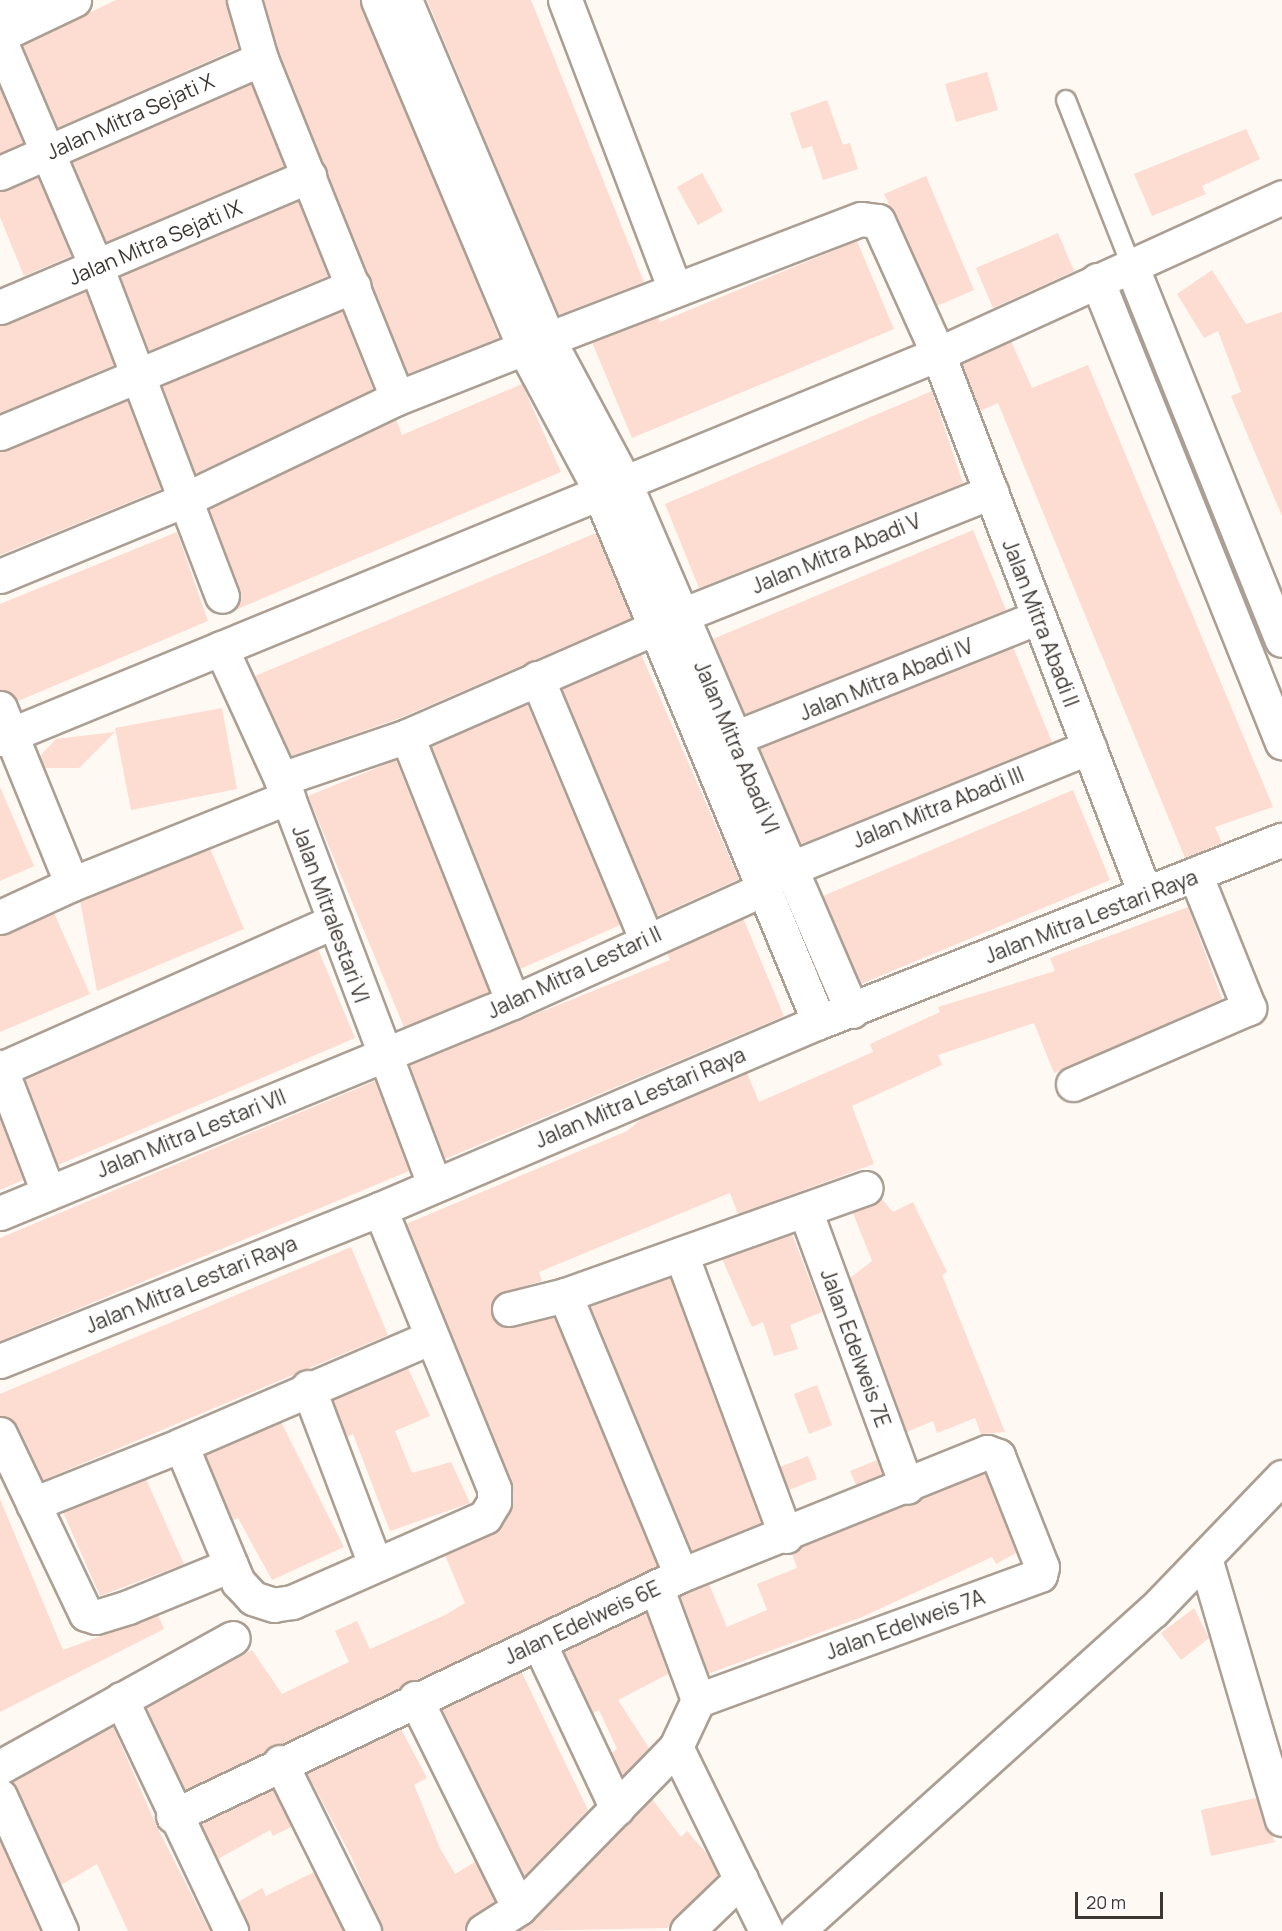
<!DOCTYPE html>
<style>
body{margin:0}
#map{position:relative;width:1282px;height:1931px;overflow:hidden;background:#fff9f4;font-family:Manrope,sans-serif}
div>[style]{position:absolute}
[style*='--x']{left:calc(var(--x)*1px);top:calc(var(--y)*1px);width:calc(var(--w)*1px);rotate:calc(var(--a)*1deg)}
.building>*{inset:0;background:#fddcd1}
.roads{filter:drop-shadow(2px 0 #ab9f94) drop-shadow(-2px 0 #ab9f94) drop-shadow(0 2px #ab9f94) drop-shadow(0 -2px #ab9f94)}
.service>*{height:18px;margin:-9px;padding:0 9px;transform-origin:9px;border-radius:9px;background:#fff}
.minor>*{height:33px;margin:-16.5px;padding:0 16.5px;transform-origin:16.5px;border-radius:16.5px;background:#fff}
.tertiary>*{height:33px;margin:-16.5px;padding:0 16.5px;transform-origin:16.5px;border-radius:16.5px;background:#fff}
span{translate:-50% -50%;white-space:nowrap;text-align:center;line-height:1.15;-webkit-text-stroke:4.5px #fff;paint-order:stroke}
.street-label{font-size:21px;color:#3c3732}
.scale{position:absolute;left:1075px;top:1892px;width:88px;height:27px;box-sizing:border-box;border:3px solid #3c3732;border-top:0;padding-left:8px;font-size:18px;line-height:21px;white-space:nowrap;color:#3c3732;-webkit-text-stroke:4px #fff;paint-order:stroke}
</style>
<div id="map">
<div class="building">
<div style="clip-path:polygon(116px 0,226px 0,238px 48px,57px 128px,22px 45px)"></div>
<div style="clip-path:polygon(264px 0,360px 0,499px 338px,407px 374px,279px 53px)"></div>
<div style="clip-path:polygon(427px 0,531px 0,644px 282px,558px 315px)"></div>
<div style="clip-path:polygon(987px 72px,998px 110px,956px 122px,945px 84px)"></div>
<div style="clip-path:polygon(251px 84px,284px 166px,106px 242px,72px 162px)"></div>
<div style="clip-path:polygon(0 89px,23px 143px,0 153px)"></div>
<div style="clip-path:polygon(827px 100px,843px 145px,850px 143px,858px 169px,823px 180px,812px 146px,802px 149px,790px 113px)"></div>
<div style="clip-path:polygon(1246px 129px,1260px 159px,1202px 186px,1206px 194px,1152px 216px,1134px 174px)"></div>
<div style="clip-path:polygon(702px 173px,723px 211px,698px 225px,677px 187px)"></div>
<div style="clip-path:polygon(926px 176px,974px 290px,937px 306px,884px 194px)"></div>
<div style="clip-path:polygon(38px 177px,71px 256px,24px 276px,0 217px,0 191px)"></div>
<div style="clip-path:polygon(298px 201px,328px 276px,149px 351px,120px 276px)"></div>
<div style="clip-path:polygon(1058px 233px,1074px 271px,993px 308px,976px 268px)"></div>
<div style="clip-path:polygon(857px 241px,894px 329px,632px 438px,592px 342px,658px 317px,660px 322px)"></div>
<div style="clip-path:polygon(1212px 270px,1246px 324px,1282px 312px,1282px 516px,1231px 396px,1241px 392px,1218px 331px,1204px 338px,1177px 294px)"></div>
<div style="clip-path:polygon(86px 291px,114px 365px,0 413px,0 325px)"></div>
<div style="clip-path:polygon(342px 311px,373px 389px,195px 474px,162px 386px)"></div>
<div style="clip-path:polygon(1011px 341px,1032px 388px,1088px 365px,1273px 807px,1215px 827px,1222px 843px,1185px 858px,998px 403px,980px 411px,962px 364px)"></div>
<div style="clip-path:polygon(522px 384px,561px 472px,233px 611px,240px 589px,209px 509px,396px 419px,402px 435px)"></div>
<div style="clip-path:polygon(932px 391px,963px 483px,699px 588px,665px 504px)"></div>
<div style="clip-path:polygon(127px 400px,161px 489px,0 555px,0 451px)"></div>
<div style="clip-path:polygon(973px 530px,1006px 610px,745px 714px,713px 639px)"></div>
<div style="clip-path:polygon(177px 532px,208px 621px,18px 701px,0 690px,0 604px)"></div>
<div style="clip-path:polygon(596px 533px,631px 618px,400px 718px,291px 756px,255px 676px)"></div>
<div style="clip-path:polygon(1013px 647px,1052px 742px,801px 844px,759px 748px)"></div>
<div style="clip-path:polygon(641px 654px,739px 879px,657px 916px,562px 689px)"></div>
<div style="clip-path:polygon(527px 704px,620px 925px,520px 969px,431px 746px)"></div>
<div style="clip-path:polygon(222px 708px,237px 789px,131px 810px,115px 728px)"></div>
<div style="clip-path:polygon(115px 732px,79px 768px,45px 768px,40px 756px,56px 739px)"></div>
<div style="clip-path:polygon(396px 760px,489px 992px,404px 1027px,308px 796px)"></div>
<div style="clip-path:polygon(0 787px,34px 866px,0 881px)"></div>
<div style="clip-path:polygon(1073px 790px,1110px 880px,861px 984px,823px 896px)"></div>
<div style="clip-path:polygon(210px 848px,244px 929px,97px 991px,80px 901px)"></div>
<div style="clip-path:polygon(1188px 907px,1222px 999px,1054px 1073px,1034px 1023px,938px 1055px,942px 1065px,852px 1106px,874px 1164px,738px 1214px,730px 1193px,539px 1272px,542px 1281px,496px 1295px,491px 1313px,503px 1327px,554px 1317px,657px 1566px,185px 1790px,146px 1708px,252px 1650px,282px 1694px,349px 1662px,335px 1631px,357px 1621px,370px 1649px,447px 1614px,465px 1603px,445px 1555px,493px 1534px,510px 1511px,511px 1482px,406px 1224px,627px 1131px,645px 1116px,747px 1073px,759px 1102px,873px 1052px,870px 1044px,940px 1012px,938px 1007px,1055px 971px,1050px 958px)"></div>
<div style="clip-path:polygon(54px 913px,90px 994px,0 1032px,0 935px)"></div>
<div style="clip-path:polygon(743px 918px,784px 1016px,445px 1159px,409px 1065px,670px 960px,667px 953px)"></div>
<div style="clip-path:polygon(318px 949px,355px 1038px,58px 1165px,25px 1079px)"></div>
<div style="clip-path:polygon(375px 1081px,409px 1171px,0 1341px,0 1238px)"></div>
<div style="clip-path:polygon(0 1119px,23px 1180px,0 1190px)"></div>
<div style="clip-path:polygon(881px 1198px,893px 1212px,913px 1202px,947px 1272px,942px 1275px,1005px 1432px,981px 1434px,975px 1418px,937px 1433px,933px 1421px,907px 1432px,850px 1278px,872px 1261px,853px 1213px)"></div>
<div style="clip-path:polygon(792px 1234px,822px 1312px,790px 1325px,798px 1349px,774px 1356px,763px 1322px,752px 1327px,722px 1259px)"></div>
<div style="clip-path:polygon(351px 1247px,388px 1335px,43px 1480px,17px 1425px,0 1416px,0 1394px)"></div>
<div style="clip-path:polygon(670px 1278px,761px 1523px,691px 1551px,590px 1307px)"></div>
<div style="clip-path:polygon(408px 1368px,430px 1416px,395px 1431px,412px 1473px,451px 1462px,470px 1503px,390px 1531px,353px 1434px,347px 1437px,333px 1400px)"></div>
<div style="clip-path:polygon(817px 1385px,832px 1425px,809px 1434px,794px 1394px)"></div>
<div style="clip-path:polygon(281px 1422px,344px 1547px,272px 1580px,238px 1518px,233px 1520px,205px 1455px)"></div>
<div style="clip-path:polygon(808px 1456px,817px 1479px,789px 1490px,780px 1467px)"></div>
<div style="clip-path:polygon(877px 1460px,882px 1474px,856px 1485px,850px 1471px)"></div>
<div style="clip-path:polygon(985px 1473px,1016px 1553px,996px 1564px,992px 1557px,862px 1617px,708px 1674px,680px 1596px,709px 1584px,727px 1627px,767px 1610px,757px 1584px,797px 1568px,792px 1554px,801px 1547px)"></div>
<div style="clip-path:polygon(146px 1479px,184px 1564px,100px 1596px,63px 1512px)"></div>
<div style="clip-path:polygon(0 1499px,63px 1650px,158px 1615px,164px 1629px,0 1712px)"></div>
<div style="clip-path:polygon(1194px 1608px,1209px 1638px,1181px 1660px,1161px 1633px)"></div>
<div style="clip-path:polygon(646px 1612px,668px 1674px,618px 1700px,649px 1748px,622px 1776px,611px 1753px,617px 1749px,599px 1710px,593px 1713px,564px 1651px)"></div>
<div style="clip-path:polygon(521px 1671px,588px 1810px,524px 1876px,442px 1709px)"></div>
<div style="clip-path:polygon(113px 1726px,156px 1825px,210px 1931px,128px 1931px,97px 1864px,61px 1885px,12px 1782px)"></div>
<div style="clip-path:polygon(401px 1729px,427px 1778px,414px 1785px,440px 1848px,455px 1874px,475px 1862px,495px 1901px,472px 1916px,464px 1931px,383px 1931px,350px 1854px,307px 1773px)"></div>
<div style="clip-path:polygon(273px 1789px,291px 1827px,273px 1836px,270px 1830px,218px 1859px,201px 1824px)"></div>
<div style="clip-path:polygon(1256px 1798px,1275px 1842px,1211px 1856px,1201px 1810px)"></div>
<div style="clip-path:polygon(652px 1799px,681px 1837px,687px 1831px,708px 1855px,718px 1875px,667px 1928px,518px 1931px)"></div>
<div style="clip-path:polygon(0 1842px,40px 1931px,0 1931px)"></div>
<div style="clip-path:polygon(314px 1872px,343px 1931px,249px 1931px,238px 1902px,262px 1888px,266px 1896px)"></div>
</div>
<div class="roads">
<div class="service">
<div style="--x:1066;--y:100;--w:177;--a:68.5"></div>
</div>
<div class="minor">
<div style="--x:244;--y:0;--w:61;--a:73.9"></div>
<div style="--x:261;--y:59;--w:365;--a:68.1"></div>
<div style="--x:378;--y:0;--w:377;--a:67.2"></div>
<div style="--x:524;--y:348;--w:146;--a:61.9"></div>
<div style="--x:593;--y:477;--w:590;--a:67.48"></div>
<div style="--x:405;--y:0;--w:368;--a:67.1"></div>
<div style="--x:548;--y:339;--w:161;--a:61.8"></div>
<div style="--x:624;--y:481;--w:577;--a:66.72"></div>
<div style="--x:565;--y:0;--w:309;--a:69.2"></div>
<div style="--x:0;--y:9;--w:22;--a:-24"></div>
<div style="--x:0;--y:35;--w:82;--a:-25.3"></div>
<div style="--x:0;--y:41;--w:245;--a:66.9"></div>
<div style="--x:96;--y:266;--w:353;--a:69.1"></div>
<div style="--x:0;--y:173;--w:285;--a:-23.6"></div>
<div style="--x:1131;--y:265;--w:404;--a:68.1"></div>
<div style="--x:1097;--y:280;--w:498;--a:68.2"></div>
<div style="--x:0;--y:307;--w:336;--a:-23"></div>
<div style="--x:548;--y:339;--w:335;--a:-21"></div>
<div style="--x:861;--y:219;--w:17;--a:7"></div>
<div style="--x:878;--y:221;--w:146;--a:65.7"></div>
<div style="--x:938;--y:354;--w:575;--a:69.01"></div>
<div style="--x:0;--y:433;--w:383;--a:-22.6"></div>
<div style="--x:0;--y:576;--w:199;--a:-22.4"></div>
<div style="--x:184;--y:500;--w:236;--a:-25.6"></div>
<div style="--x:397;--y:398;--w:136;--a:-21.5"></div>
<div style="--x:682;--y:615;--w:333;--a:-21.7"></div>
<div style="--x:221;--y:648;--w:144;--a:65.4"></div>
<div style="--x:281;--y:779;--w:433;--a:69.3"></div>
<div style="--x:537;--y:678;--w:282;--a:67.3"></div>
<div style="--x:0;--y:708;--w:190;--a:67.8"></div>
<div style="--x:72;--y:884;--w:79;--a:155.4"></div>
<div style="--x:407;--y:736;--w:286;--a:68.3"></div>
<div style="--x:0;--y:739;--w:1014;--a:-22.32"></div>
<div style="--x:938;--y:354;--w:378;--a:-24.5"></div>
<div style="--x:732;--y:739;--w:330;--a:-21.7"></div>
<div style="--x:281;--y:779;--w:133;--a:-18.8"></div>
<div style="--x:407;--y:736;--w:270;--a:-23.6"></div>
<div style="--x:789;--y:869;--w:324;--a:-22.1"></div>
<div style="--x:72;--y:884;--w:233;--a:-21.9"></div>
<div style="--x:0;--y:1067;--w:134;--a:69"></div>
<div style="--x:1;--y:1069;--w:365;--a:-23.9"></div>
<div style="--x:1073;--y:1084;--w:192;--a:-23.4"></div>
<div style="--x:1249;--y:1008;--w:142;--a:-111.9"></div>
<div style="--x:380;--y:1209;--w:302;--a:67.8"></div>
<div style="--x:494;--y:1489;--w:13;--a:90"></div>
<div style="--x:494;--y:1502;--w:17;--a:121"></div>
<div style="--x:485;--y:1517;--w:211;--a:156.2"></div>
<div style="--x:292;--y:1602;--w:18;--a:171"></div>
<div style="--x:274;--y:1605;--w:22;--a:-162"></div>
<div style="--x:253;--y:1598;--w:22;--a:-133"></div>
<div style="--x:238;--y:1582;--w:148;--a:-112.6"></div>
<div style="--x:181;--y:1445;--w:270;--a:-23.3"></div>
<div style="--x:805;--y:1210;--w:295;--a:69.8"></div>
<div style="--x:0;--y:1213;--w:555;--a:-22.36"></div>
<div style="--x:513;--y:1002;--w:277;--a:-24.3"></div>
<div style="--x:681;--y:1254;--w:301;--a:69.6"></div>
<div style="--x:565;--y:1295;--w:303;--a:67.5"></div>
<div style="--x:509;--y:1309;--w:58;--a:-14"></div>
<div style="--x:565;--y:1295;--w:319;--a:-19.6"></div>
<div style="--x:0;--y:1361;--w:409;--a:-21.8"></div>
<div style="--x:380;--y:1209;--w:477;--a:-23.1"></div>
<div style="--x:819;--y:1022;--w:497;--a:-21.5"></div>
<div style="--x:308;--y:1387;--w:189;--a:69.3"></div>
<div style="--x:0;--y:1434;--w:199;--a:64.5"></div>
<div style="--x:86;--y:1614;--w:10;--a:17"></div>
<div style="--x:96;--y:1617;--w:34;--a:-17"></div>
<div style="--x:128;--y:1607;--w:111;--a:-22.2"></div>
<div style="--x:33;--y:1504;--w:159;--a:-21.7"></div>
<div style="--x:1205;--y:1558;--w:272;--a:73.6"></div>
<div style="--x:657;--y:1589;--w:118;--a:69.7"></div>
<div style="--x:539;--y:1643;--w:183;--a:64.8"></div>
<div style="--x:415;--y:1698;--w:234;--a:63.7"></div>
<div style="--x:121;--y:1699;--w:257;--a:64.6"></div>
<div style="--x:280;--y:1762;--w:189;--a:63.6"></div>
<div style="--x:0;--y:1767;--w:266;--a:-29"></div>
<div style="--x:0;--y:1796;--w:148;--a:65.7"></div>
<div style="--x:173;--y:1816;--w:562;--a:-25.38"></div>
<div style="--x:681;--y:1575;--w:330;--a:-21.9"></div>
<div style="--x:987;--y:1452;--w:12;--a:20"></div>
<div style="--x:998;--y:1456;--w:119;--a:68.4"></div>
<div style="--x:1042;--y:1567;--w:8;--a:104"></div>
<div style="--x:1040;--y:1575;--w:364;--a:159.9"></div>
<div style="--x:698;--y:1700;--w:52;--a:115.1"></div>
<div style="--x:483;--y:1931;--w:43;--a:-32.6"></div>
<div style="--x:519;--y:1908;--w:225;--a:-45.7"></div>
<div style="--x:676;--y:1747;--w:205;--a:63.9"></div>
<div style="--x:687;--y:1931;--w:75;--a:-43.9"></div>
</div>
<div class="tertiary">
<div style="--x:797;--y:1931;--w:479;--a:-42"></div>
<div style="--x:1153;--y:1611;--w:186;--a:-46.1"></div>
</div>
</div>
<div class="street-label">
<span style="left:130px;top:116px;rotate:-24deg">Jalan Mitra Sejati X</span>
<span style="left:155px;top:242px;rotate:-23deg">Jalan Mitra Sejati IX</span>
<span style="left:836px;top:553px;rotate:-22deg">Jalan Mitra Abadi V</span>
<span style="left:1041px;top:623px;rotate:69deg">Jalan Mitra Abadi II</span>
<span style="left:886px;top:679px;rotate:-22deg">Jalan Mitra Abadi IV</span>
<span style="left:737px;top:747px;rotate:67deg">Jalan Mitra Abadi VI</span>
<span style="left:938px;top:807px;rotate:-22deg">Jalan Mitra Abadi III</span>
<span style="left:331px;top:914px;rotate:70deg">Jalan Mitralestari VI</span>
<span style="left:1091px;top:916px;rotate:-21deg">Jalan Mitra Lestari Raya</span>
<span style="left:574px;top:972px;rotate:-25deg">Jalan Mitra Lestari II</span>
<span style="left:640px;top:1097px;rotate:-23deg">Jalan Mitra Lestari Raya</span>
<span style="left:191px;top:1133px;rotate:-22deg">Jalan Mitra Lestari VII</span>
<span style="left:191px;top:1284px;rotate:-22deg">Jalan Mitra Lestari Raya</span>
<span style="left:856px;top:1348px;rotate:70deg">Jalan Edelweis 7E</span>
<span style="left:582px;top:1622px;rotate:-25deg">Jalan Edelweis 6E</span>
<span style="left:905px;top:1624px;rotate:-20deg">Jalan Edelweis 7A</span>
</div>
<div class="scale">20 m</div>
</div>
